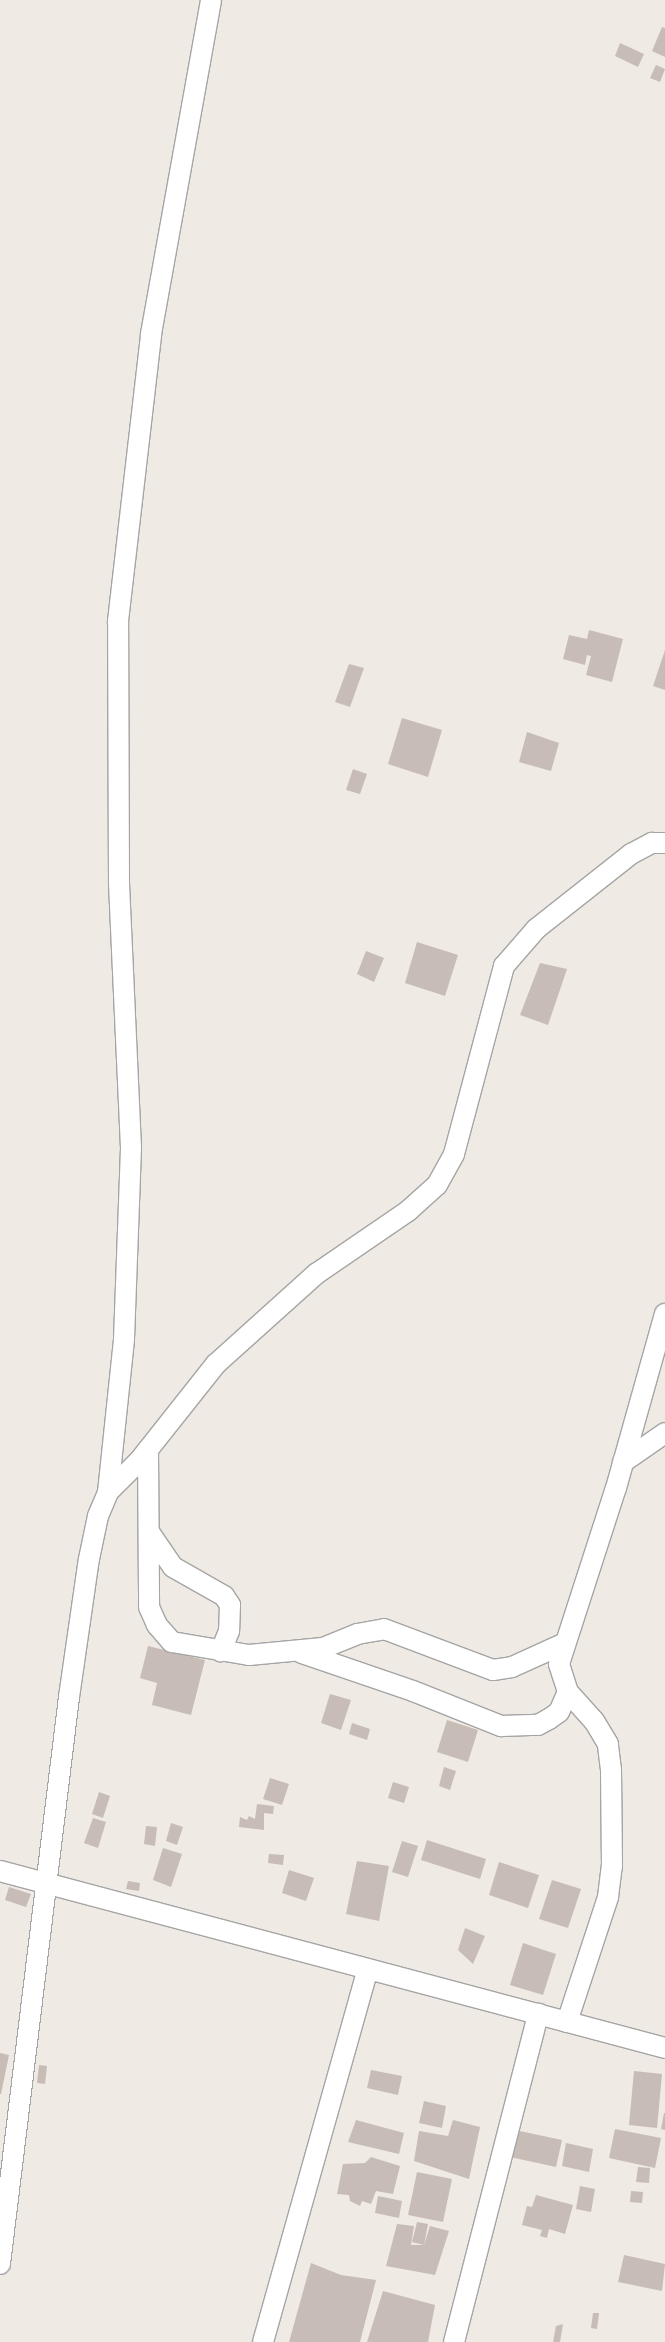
<!DOCTYPE html>
<style>
body{margin:0}
#map{position:relative;width:665px;height:2342px;overflow:hidden;background:#efeae3;font-family:"Varela Round",sans-serif}
div>[style]{position:absolute}
[style*='--x']{left:calc(var(--x)*1px);top:calc(var(--y)*1px);width:calc(var(--w)*1px);rotate:calc(var(--a)*1deg)}
.building>*{inset:0;background:#c7bcb6}
.roads{filter:drop-shadow(1px 0 #a5a5a5) drop-shadow(-1px 0 #a5a5a5) drop-shadow(0 1px #a5a5a5) drop-shadow(0 -1px #a5a5a5)}
.minor>*{height:20px;margin:-10px;padding:0 10px;transform-origin:10px;border-radius:10px;background:#fff}
span{translate:-50% -50%;white-space:nowrap;text-align:center;line-height:1.15;-webkit-text-stroke:5px #fff;paint-order:stroke}
</style>
<div id="map">
<div class="building">
<div style="clip-path:polygon(662px 27px,665px 28px,665px 57px,652px 51px)"></div>
<div style="clip-path:polygon(620px 43px,644px 54px,638px 67px,615px 56px)"></div>
<div style="clip-path:polygon(656px 65px,665px 69px,660px 82px,650px 78px)"></div>
<div style="clip-path:polygon(589px 630px,623px 639px,612px 682px,586px 675px,591px 656px,587px 655px,585px 665px,563px 659px,569px 635px,587px 639px)"></div>
<div style="clip-path:polygon(665px 650px,665px 690px,653px 686px)"></div>
<div style="clip-path:polygon(349px 664px,364px 668px,350px 707px,335px 702px)"></div>
<div style="clip-path:polygon(402px 718px,442px 730px,428px 777px,388px 764px)"></div>
<div style="clip-path:polygon(527px 732px,559px 743px,551px 771px,519px 762px)"></div>
<div style="clip-path:polygon(353px 769px,367px 774px,360px 794px,346px 790px)"></div>
<div style="clip-path:polygon(417px 942px,458px 955px,445px 996px,405px 983px)"></div>
<div style="clip-path:polygon(366px 951px,384px 958px,374px 982px,357px 974px)"></div>
<div style="clip-path:polygon(540px 963px,567px 969px,548px 1025px,520px 1015px)"></div>
<div style="clip-path:polygon(148px 1646px,205px 1660px,191px 1715px,152px 1705px,157px 1683px,140px 1678px)"></div>
<div style="clip-path:polygon(330px 1694px,351px 1700px,341px 1730px,321px 1723px)"></div>
<div style="clip-path:polygon(447px 1720px,478px 1730px,468px 1762px,437px 1752px)"></div>
<div style="clip-path:polygon(352px 1723px,370px 1729px,367px 1740px,349px 1734px)"></div>
<div style="clip-path:polygon(444px 1767px,456px 1771px,450px 1790px,439px 1786px)"></div>
<div style="clip-path:polygon(270px 1778px,289px 1784px,282px 1805px,263px 1799px)"></div>
<div style="clip-path:polygon(393px 1782px,409px 1787px,404px 1803px,388px 1798px)"></div>
<div style="clip-path:polygon(99px 1792px,110px 1796px,103px 1818px,92px 1814px)"></div>
<div style="clip-path:polygon(257px 1804px,274px 1806px,273px 1814px,264px 1813px,264px 1830px,239px 1827px,240px 1817px,247px 1820px,249px 1816px,255px 1819px)"></div>
<div style="clip-path:polygon(93px 1818px,106px 1822px,98px 1848px,84px 1843px)"></div>
<div style="clip-path:polygon(171px 1823px,183px 1827px,177px 1845px,166px 1841px)"></div>
<div style="clip-path:polygon(146px 1826px,157px 1827px,155px 1846px,144px 1844px)"></div>
<div style="clip-path:polygon(427px 1840px,486px 1859px,480px 1879px,421px 1860px)"></div>
<div style="clip-path:polygon(402px 1841px,418px 1846px,408px 1877px,392px 1872px)"></div>
<div style="clip-path:polygon(163px 1848px,182px 1854px,171px 1887px,153px 1880px)"></div>
<div style="clip-path:polygon(269px 1854px,284px 1855px,283px 1865px,268px 1863px)"></div>
<div style="clip-path:polygon(357px 1861px,389px 1866px,379px 1921px,346px 1914px)"></div>
<div style="clip-path:polygon(499px 1862px,539px 1875px,528px 1908px,489px 1895px)"></div>
<div style="clip-path:polygon(289px 1870px,314px 1878px,306px 1901px,282px 1893px)"></div>
<div style="clip-path:polygon(552px 1880px,581px 1889px,568px 1928px,539px 1919px)"></div>
<div style="clip-path:polygon(128px 1881px,140px 1883px,139px 1891px,126px 1889px)"></div>
<div style="clip-path:polygon(9px 1887px,31px 1894px,26px 1907px,5px 1900px)"></div>
<div style="clip-path:polygon(465px 1928px,485px 1936px,473px 1964px,458px 1950px)"></div>
<div style="clip-path:polygon(523px 1943px,556px 1954px,543px 1995px,510px 1985px)"></div>
<div style="clip-path:polygon(0 2053px,9px 2055px,1px 2094px,0 2094px)"></div>
<div style="clip-path:polygon(39px 2065px,47px 2066px,45px 2084px,37px 2083px)"></div>
<div style="clip-path:polygon(371px 2070px,402px 2076px,398px 2095px,367px 2088px)"></div>
<div style="clip-path:polygon(634px 2071px,662px 2074px,657px 2128px,629px 2125px)"></div>
<div style="clip-path:polygon(424px 2101px,446px 2106px,442px 2128px,419px 2123px)"></div>
<div style="clip-path:polygon(664px 2113px,665px 2113px,665px 2130px,661px 2129px)"></div>
<div style="clip-path:polygon(356px 2120px,404px 2133px,399px 2154px,348px 2142px)"></div>
<div style="clip-path:polygon(453px 2120px,480px 2127px,469px 2179px,414px 2161px,419px 2131px,448px 2136px)"></div>
<div style="clip-path:polygon(615px 2129px,661px 2138px,655px 2168px,609px 2158px)"></div>
<div style="clip-path:polygon(515px 2130px,562px 2140px,556px 2167px,510px 2157px)"></div>
<div style="clip-path:polygon(566px 2143px,593px 2149px,589px 2172px,562px 2166px)"></div>
<div style="clip-path:polygon(371px 2157px,400px 2166px,393px 2194px,376px 2191px,371px 2204px,362px 2201px,360px 2206px,350px 2201px,349px 2195px,337px 2194px,343px 2164px,365px 2163px)"></div>
<div style="clip-path:polygon(638px 2167px,650px 2168px,649px 2183px,636px 2182px)"></div>
<div style="clip-path:polygon(417px 2172px,452px 2179px,443px 2222px,408px 2215px)"></div>
<div style="clip-path:polygon(580px 2186px,595px 2189px,591px 2212px,576px 2209px)"></div>
<div style="clip-path:polygon(631px 2191px,643px 2192px,642px 2203px,630px 2202px)"></div>
<div style="clip-path:polygon(536px 2195px,573px 2205px,565px 2234px,549px 2229px,547px 2238px,540px 2236px,542px 2230px,522px 2225px,527px 2206px,532px 2207px)"></div>
<div style="clip-path:polygon(378px 2196px,402px 2201px,399px 2218px,375px 2213px)"></div>
<div style="clip-path:polygon(417px 2222px,428px 2224px,424px 2245px,430px 2226px,449px 2231px,435px 2275px,386px 2266px,397px 2224px,414px 2226px,411px 2245px,424px 2245px,412px 2242px)"></div>
<div style="clip-path:polygon(624px 2255px,665px 2264px,662px 2291px,618px 2282px)"></div>
<div style="clip-path:polygon(311px 2263px,341px 2275px,376px 2280px,360px 2342px,289px 2342px)"></div>
<div style="clip-path:polygon(383px 2291px,435px 2305px,428px 2342px,367px 2342px)"></div>
<div style="clip-path:polygon(593px 2313px,599px 2313px,597px 2329px,591px 2328px)"></div>
<div style="clip-path:polygon(563px 2324px,560px 2342px,553px 2342px,556px 2326px)"></div>
</div>
<div class="roads">
<div class="minor">
<div style="--x:148;--y:1450;--w:157;--a:89.6"></div>
<div style="--x:149;--y:1607;--w:20;--a:66"></div>
<div style="--x:157;--y:1625;--w:23;--a:49"></div>
<div style="--x:172;--y:1642;--w:78;--a:9.6"></div>
<div style="--x:249;--y:1655;--w:74;--a:-5.4"></div>
<div style="--x:323;--y:1648;--w:37;--a:-22"></div>
<div style="--x:357;--y:1634;--w:27;--a:-10"></div>
<div style="--x:384;--y:1629;--w:116;--a:20.6"></div>
<div style="--x:493;--y:1670;--w:19;--a:-9"></div>
<div style="--x:512;--y:1667;--w:58;--a:-24.4"></div>
<div style="--x:623;--y:1462;--w:51;--a:-34.6"></div>
<div style="--x:108;--y:1492;--w:154;--a:-84"></div>
<div style="--x:124;--y:1339;--w:191;--a:-87.9"></div>
<div style="--x:131;--y:1148;--w:266;--a:-92.6"></div>
<div style="--x:119;--y:882;--w:261;--a:-90.2"></div>
<div style="--x:118;--y:621;--w:289;--a:-83.4"></div>
<div style="--x:151;--y:334;--w:339;--a:-79.8"></div>
<div style="--x:149;--y:1532;--w:42;--a:55.6"></div>
<div style="--x:173;--y:1567;--w:59;--a:29.6"></div>
<div style="--x:224;--y:1596;--w:11;--a:56"></div>
<div style="--x:230;--y:1605;--w:26;--a:92"></div>
<div style="--x:229;--y:1631;--w:22;--a:112"></div>
<div style="--x:302;--y:1653;--w:117;--a:18.9"></div>
<div style="--x:413;--y:1691;--w:95;--a:21.7"></div>
<div style="--x:501;--y:1726;--w:37;--a:-2"></div>
<div style="--x:538;--y:1725;--w:13;--a:-29"></div>
<div style="--x:549;--y:1719;--w:12;--a:-35"></div>
<div style="--x:559;--y:1712;--w:22;--a:-66"></div>
<div style="--x:0;--y:1871;--w:688;--a:14.9"></div>
<div style="--x:567;--y:2022;--w:132;--a:-71.8"></div>
<div style="--x:608;--y:1897;--w:31;--a:-83"></div>
<div style="--x:612;--y:1866;--w:96;--a:-90.6"></div>
<div style="--x:611;--y:1770;--w:26;--a:-97"></div>
<div style="--x:608;--y:1744;--w:27;--a:-121"></div>
<div style="--x:594;--y:1721;--w:39;--a:-132"></div>
<div style="--x:568;--y:1692;--w:29;--a:-108"></div>
<div style="--x:559;--y:1664;--w:185;--a:-72.1"></div>
<div style="--x:616;--y:1488;--w:181;--a:-74.3"></div>
<div style="--x:0;--y:2264;--w:571;--a:-83.06"></div>
<div style="--x:69;--y:1697;--w:139;--a:-81.8"></div>
<div style="--x:89;--y:1559;--w:44;--a:-78.2"></div>
<div style="--x:98;--y:1516;--w:26;--a:-67"></div>
<div style="--x:108;--y:1492;--w:44;--a:-45"></div>
<div style="--x:139;--y:1461;--w:124;--a:-51.6"></div>
<div style="--x:216;--y:1364;--w:135;--a:-42"></div>
<div style="--x:316;--y:1274;--w:112;--a:-34.4"></div>
<div style="--x:408;--y:1211;--w:39;--a:-42"></div>
<div style="--x:437;--y:1185;--w:35;--a:-61"></div>
<div style="--x:454;--y:1154;--w:195;--a:-75.1"></div>
<div style="--x:504;--y:966;--w:49;--a:-49.1"></div>
<div style="--x:536;--y:929;--w:121;--a:-38.3"></div>
<div style="--x:631;--y:854;--w:24;--a:-28"></div>
<div style="--x:652;--y:843;--w:13;--a:0"></div>
<div style="--x:263;--y:2342;--w:387;--a:-74.3"></div>
<div style="--x:454;--y:2342;--w:339;--a:-75.6"></div>
</div>
</div>
</div>
